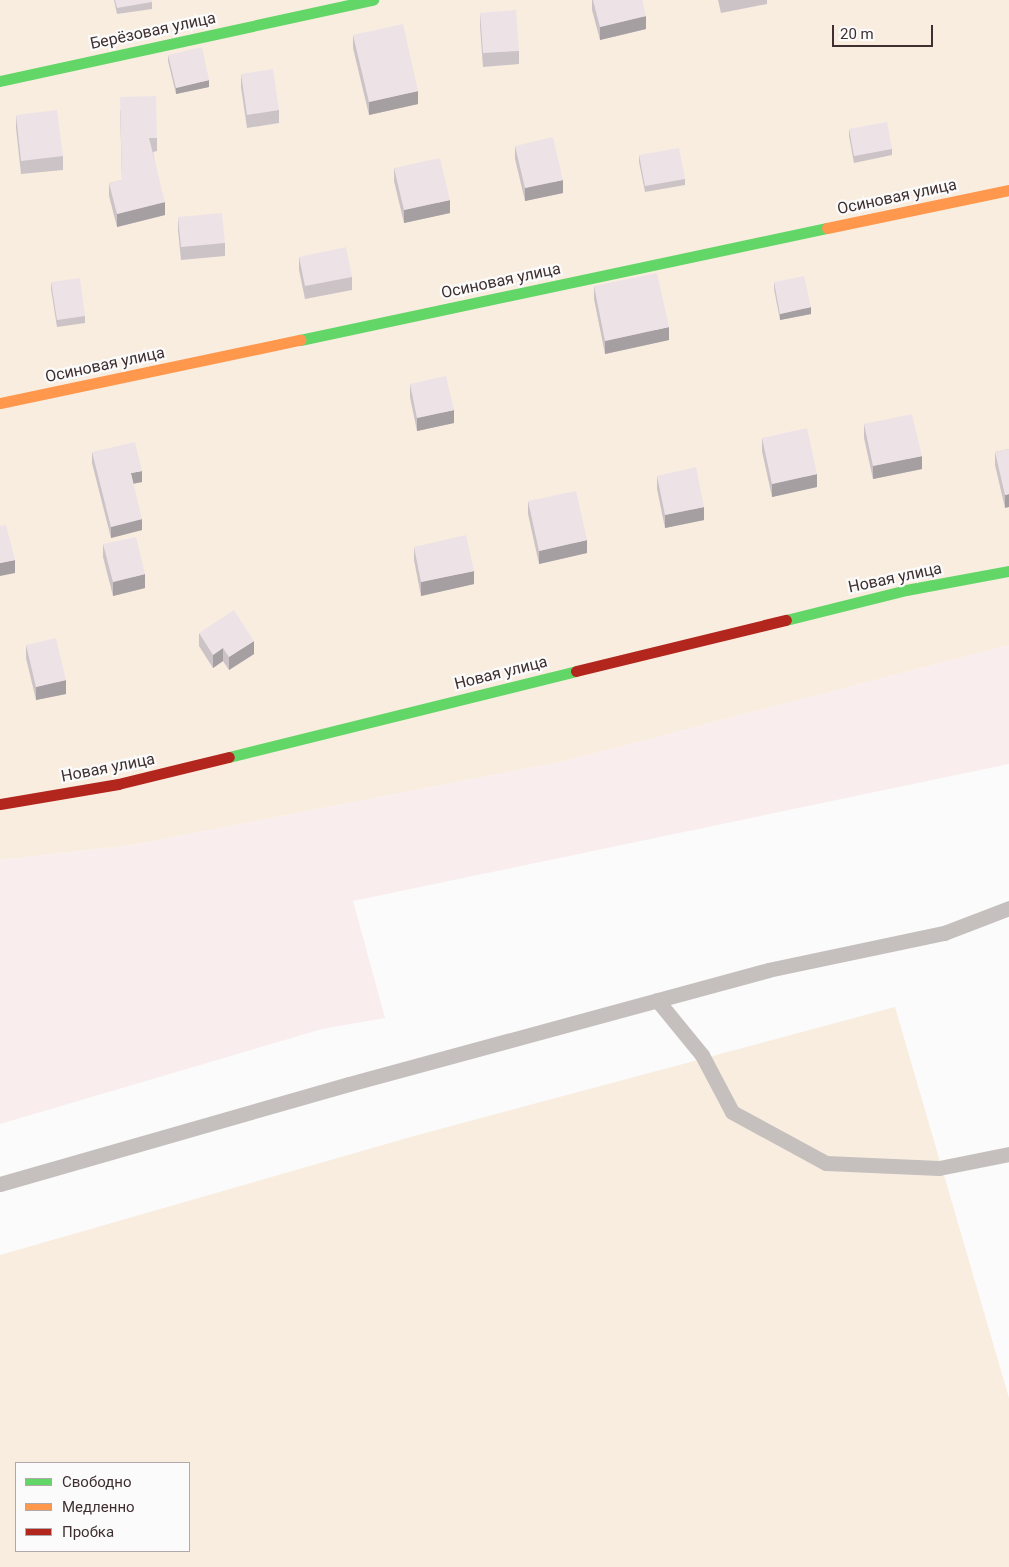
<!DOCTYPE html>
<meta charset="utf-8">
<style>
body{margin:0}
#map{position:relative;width:1009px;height:1567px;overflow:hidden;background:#fbfbfb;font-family:Roboto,sans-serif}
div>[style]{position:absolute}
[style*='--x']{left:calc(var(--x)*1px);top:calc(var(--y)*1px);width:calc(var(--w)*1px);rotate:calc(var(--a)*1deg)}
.built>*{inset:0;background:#f9edee}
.green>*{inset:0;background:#f9ede0}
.lane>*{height:15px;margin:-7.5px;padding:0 7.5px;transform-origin:7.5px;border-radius:7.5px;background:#c5c0be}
.fast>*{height:11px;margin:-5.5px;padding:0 5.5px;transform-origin:5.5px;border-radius:5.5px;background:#63d668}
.slow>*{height:11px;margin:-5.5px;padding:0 5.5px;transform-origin:5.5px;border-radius:5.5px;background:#ff974d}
.jam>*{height:11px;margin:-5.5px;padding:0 5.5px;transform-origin:5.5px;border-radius:5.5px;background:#b3261e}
.wall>*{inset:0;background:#ccc3c7}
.shaded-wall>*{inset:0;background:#a69fa2}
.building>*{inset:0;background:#ede3e7}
span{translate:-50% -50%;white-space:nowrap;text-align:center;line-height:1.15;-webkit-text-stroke:4.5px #fbfbfb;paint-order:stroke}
.street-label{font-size:16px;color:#3f2f30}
.legend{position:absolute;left:15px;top:1462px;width:175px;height:90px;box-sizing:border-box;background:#fbfbfb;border:1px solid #b0a9aa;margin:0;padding:6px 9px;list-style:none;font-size:15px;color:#3f2f30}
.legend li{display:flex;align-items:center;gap:10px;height:25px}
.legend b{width:25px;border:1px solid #b0a9aa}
.scale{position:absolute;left:832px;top:25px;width:101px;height:22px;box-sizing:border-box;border:2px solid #3f2f30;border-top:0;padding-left:6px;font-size:15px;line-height:18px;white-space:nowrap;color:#3f2f30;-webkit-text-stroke:4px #fbfbfb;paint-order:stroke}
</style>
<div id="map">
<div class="built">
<div style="clip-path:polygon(1009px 645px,1009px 764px,353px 901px,385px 1018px,322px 1029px,0 1124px,0 860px,132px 845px,565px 761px)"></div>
</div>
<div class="green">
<div style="clip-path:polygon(0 0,1009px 0,1009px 645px,565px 761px,132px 845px,0 860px)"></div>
<div style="clip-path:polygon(evenodd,895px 1007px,1009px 1398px,1009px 1567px,0 1567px,0 1255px,414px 1136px,895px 1007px,16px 1463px,189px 1463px,189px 1551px,16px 1551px,16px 1463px)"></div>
</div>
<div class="lane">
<div style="--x:657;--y:1000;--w:71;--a:50.7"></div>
<div style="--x:702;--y:1055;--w:64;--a:62.2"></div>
<div style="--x:732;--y:1112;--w:107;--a:28.5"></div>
<div style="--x:826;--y:1163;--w:113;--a:2.5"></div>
<div style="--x:939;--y:1168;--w:71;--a:-11.3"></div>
<div style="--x:0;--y:1184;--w:363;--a:-16"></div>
<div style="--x:349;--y:1084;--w:434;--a:-15.2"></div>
<div style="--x:768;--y:970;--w:180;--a:-11.9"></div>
<div style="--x:944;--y:933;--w:70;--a:-21"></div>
</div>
<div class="fast">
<div style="--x:0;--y:81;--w:382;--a:-12.3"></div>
<div style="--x:300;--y:340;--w:539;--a:-12"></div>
<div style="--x:786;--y:620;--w:124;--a:-14"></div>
<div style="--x:906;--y:590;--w:105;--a:-10.5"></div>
<div style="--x:229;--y:757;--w:357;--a:-13.9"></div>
</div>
<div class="slow">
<div style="--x:827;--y:228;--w:186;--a:-11.8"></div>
<div style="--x:0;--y:403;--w:307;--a:-11.9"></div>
</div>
<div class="jam">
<div style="--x:576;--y:671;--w:216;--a:-13.7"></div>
<div style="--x:0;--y:804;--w:120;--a:-9.6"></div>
<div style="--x:118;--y:784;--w:114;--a:-13.7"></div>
</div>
<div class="wall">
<div style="clip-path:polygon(114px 0,152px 0,152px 9px,117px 14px)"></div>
<div style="clip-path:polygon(592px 0,642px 0,646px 29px,600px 40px,592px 10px)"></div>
<div style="clip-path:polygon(718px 0,767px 0,767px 4px,721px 13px)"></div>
<div style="clip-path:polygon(480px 13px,519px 51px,519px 64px,483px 67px,480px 26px)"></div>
<div style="clip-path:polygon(353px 35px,418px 104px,369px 115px,353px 48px)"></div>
<div style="clip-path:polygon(168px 55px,209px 87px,176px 94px,168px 61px)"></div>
<div style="clip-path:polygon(241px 74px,279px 110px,279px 123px,247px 128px,241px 87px)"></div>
<div style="clip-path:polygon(120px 110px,157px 138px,157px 151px,153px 152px,165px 215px,117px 227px,109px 196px,109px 183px,122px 180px)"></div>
<div style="clip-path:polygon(16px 115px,63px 156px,63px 170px,21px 174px,16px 128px)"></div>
<div style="clip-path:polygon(849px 129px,892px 149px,892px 155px,854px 163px,849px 136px)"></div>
<div style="clip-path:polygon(515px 146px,563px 193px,525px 201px,515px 159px)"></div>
<div style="clip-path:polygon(639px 155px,685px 179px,685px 185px,645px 192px,639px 162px)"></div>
<div style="clip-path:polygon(394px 168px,450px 213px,404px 223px,394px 181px)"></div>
<div style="clip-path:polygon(178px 217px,225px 243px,225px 256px,181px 260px,178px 230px)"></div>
<div style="clip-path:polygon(299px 257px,352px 277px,352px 290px,305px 299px,299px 270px)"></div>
<div style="clip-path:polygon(51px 282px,85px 316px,85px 323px,57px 327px,51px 289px)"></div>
<div style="clip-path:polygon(774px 282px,811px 314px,780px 320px,774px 289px)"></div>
<div style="clip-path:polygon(594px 286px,669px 340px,605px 354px,594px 299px)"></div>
<div style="clip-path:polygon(410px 384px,454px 423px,417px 431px,410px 397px)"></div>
<div style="clip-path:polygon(864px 424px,922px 469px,873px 479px,864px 438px)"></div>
<div style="clip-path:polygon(762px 438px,817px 487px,772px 497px,762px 451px)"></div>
<div style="clip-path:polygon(1009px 449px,1005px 508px,995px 465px,995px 452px)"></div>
<div style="clip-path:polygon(92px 452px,142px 482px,133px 484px,142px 530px,111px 538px,92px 463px)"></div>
<div style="clip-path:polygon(657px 476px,704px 520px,665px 528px,657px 489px)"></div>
<div style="clip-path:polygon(528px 501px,587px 553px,539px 564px,528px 514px)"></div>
<div style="clip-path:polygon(103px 544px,145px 588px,113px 596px,103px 557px)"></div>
<div style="clip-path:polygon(414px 547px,474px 584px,421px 596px,414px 560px)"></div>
<div style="clip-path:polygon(199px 633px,254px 654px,229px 670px,223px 661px,213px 668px,199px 646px)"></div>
<div style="clip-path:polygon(26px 645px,66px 694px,36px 700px,26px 658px)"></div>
</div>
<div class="shaded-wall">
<div style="clip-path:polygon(646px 16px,646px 29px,600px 40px,600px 27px)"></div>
<div style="clip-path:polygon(209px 80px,209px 87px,176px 94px,176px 88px)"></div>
<div style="clip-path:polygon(418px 91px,418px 104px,369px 115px,369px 102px)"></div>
<div style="clip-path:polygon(563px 180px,563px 193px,525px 201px,525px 188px)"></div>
<div style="clip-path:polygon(450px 200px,450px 213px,404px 223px,404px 210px)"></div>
<div style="clip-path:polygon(165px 202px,165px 215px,117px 227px,117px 214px)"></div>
<div style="clip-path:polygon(811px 307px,811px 314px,780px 320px,780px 314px)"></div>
<div style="clip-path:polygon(669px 327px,669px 340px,605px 354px,605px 341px)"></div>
<div style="clip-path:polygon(454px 410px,454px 423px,417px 431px,417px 418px)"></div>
<div style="clip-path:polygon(922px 456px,922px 469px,873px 479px,873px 466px)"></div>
<div style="clip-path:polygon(142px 471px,142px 482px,131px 484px,131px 473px)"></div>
<div style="clip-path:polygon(817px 474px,817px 487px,772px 497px,772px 484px)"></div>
<div style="clip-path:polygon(1009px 494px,1009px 507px,1005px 508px,1005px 495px)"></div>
<div style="clip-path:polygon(704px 507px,704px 520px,665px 528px,665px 515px)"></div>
<div style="clip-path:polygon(142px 519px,142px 530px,111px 538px,111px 527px)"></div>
<div style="clip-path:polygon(587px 540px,587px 553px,539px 564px,539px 551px)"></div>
<div style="clip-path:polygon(15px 560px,15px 573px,0 576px,0 563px)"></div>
<div style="clip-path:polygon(474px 571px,474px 584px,421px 596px,421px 582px)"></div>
<div style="clip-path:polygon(145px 574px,145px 588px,113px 596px,113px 582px)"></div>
<div style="clip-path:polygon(254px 641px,254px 654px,229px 670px,229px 657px)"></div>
<div style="clip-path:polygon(223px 648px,223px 661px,213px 668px,213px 655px)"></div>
<div style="clip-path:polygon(66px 680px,66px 694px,36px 700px,36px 687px)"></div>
</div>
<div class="building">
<div style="clip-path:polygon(115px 0,152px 0,152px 2px,117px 8px)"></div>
<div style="clip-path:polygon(593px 0,642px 0,646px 16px,600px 27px)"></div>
<div style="clip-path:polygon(516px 10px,519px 51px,483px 53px,480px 13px)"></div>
<div style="clip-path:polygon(403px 24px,418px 91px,369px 102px,353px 35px)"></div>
<div style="clip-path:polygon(202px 47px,209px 80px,176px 88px,168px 55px)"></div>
<div style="clip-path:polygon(273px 69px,279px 110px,247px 115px,241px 74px)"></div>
<div style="clip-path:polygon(156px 96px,157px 138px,149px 138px,165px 202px,117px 214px,109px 183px,122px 180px,120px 97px)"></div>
<div style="clip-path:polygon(57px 110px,63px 156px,21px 161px,16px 115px)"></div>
<div style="clip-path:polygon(887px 122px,892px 149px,854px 156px,849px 129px)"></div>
<div style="clip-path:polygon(553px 137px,563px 180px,525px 188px,515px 146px)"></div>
<div style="clip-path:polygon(679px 148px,685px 179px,645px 186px,639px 155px)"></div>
<div style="clip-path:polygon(440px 158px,450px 200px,404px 210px,394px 168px)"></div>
<div style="clip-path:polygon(222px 213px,225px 243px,181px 247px,178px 217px)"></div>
<div style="clip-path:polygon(346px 247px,352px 277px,305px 286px,299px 257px)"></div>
<div style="clip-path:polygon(657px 273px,669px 327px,605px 341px,594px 286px)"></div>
<div style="clip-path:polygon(804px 276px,811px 307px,780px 314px,774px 282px)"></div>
<div style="clip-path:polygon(80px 278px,85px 316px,57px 320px,51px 282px)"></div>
<div style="clip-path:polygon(446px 376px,454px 410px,417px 418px,410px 384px)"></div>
<div style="clip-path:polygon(912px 414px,922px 456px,873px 466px,864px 424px)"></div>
<div style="clip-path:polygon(807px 428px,817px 474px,772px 484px,762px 438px)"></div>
<div style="clip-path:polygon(135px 442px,142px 471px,131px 473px,142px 519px,111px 527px,92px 452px)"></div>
<div style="clip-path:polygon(1009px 449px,1009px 494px,1005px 495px,995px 452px)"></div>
<div style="clip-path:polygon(696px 467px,704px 507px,665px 515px,657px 476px)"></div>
<div style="clip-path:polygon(576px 491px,587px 540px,539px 551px,528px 501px)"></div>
<div style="clip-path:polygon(6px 525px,15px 560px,0 563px,0 526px)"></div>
<div style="clip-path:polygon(466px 535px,474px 571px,421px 582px,414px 547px)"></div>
<div style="clip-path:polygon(136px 537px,145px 574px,113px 582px,103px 544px)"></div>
<div style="clip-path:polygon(234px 610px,254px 641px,229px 657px,223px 648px,213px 655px,199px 633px)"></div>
<div style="clip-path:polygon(56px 638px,66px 680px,36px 687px,26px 645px)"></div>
</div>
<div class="street-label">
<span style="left:153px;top:31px;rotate:-12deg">Берёзовая улица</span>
<span style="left:897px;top:197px;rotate:-12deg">Осиновая улица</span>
<span style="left:501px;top:281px;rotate:-12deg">Осиновая улица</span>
<span style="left:105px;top:365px;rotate:-12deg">Осиновая улица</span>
<span style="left:895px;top:578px;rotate:-12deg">Новая улица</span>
<span style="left:501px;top:673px;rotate:-14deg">Новая улица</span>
<span style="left:108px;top:768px;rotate:-11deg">Новая улица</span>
</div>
<ul class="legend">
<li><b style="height:6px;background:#63d668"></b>Свободно</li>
<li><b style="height:6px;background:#ff974d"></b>Медленно</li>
<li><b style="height:6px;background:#b3261e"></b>Пробка</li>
</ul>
<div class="scale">20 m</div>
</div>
